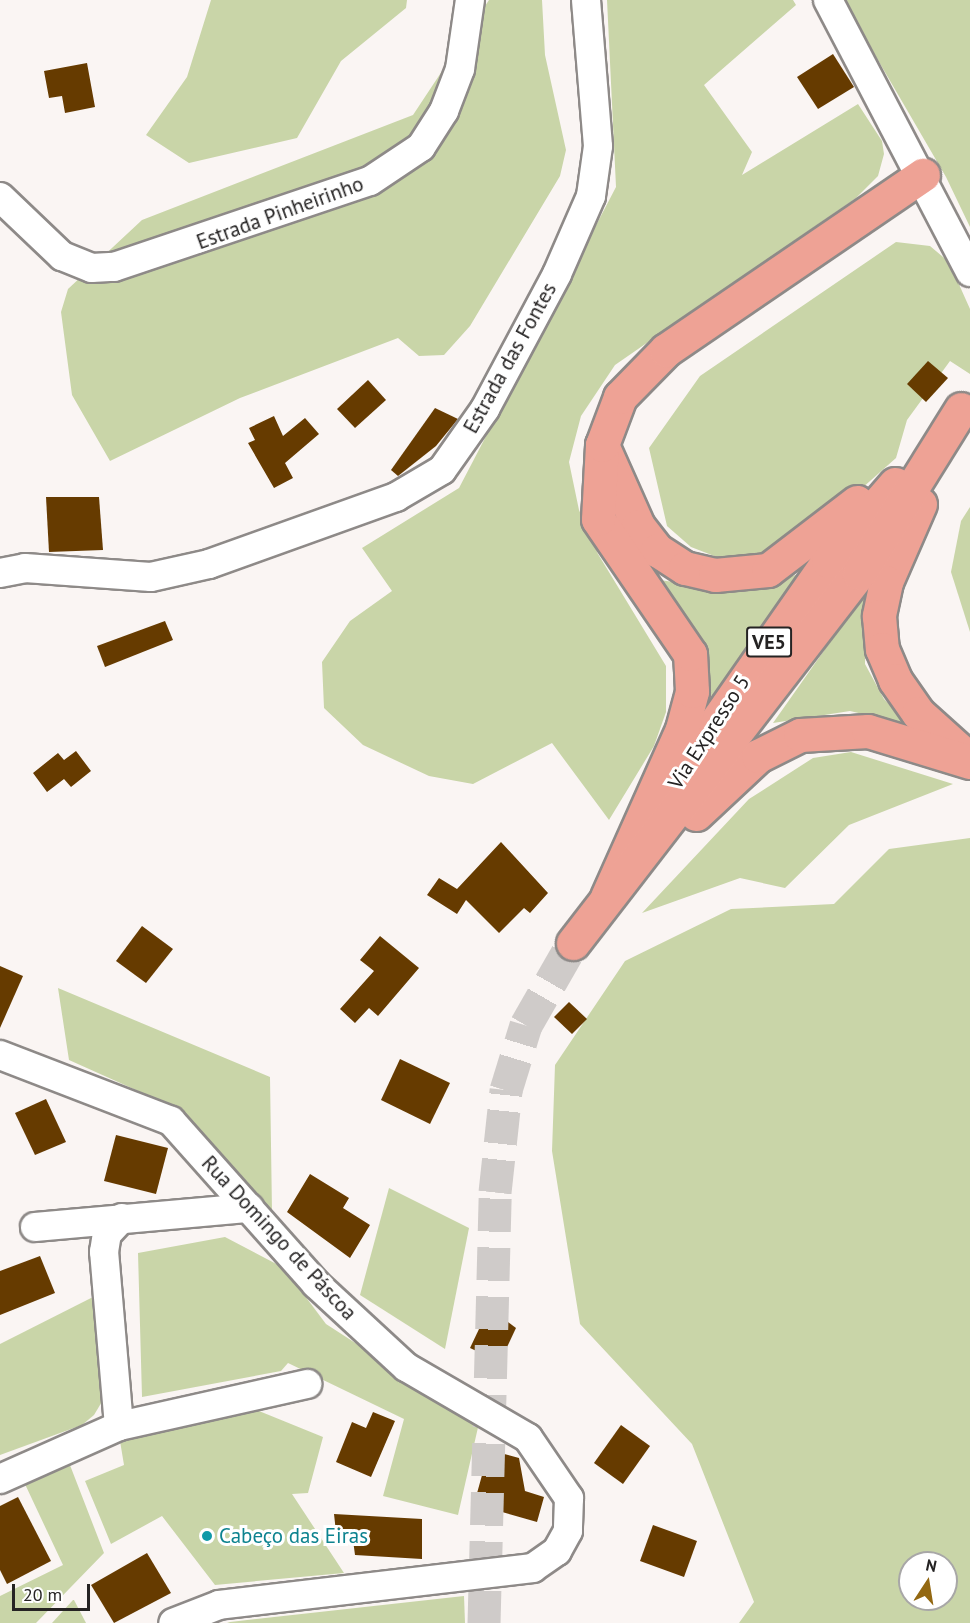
<!DOCTYPE html>
<meta charset="utf-8">
<style>
body{margin:0}
#map{position:relative;width:970px;height:1623px;overflow:hidden;background:#faf5f3;font-family:"PT Sans",sans-serif}
div>[style]{position:absolute}
[style*='--x']{left:calc(var(--x)*1px);top:calc(var(--y)*1px);width:calc(var(--w)*1px);rotate:calc(var(--a)*1deg)}
.green>*{inset:0;background:#c9d5a8}
.building>*{inset:0;background:#663b00}
.major-tunnel>*{height:33px;margin-top:-16.5px;transform-origin:0;background:repeating-linear-gradient(90deg,#cfcbc9 0 33px,transparent 0 49px)}
.roads{filter:drop-shadow(2px 0 #8e8a88) drop-shadow(-2px 0 #8e8a88) drop-shadow(0 2px #8e8a88) drop-shadow(0 -2px #8e8a88)}
.minor>*{height:28px;margin:-14px;padding:0 14px;transform-origin:14px;border-radius:14px;background:#fff}
.major>*{height:33px;margin:-16.5px;padding:0 16.5px;transform-origin:16.5px;border-radius:16.5px;background:#eea295}
.dots>*{width:16px;height:16px;translate:-50% -50%;box-sizing:border-box;border:3px solid #fff;border-radius:50%}
span{translate:-50% -50%;white-space:nowrap;text-align:center;line-height:1.15;-webkit-text-stroke:6px #fff;paint-order:stroke}
.shield-label span{padding:2px 4px;background:#fff;border:2px solid;border-radius:4px;-webkit-text-stroke-width:0}
.shield-label{font-size:20px;color:#252323;font-weight:700}
.street-label{font-size:21px;color:#252323}
.culture-label{font-size:21px;color:#0d838f}
.left{translate:0 -50%;text-align:left}
.north{position:absolute;left:898px;top:1551px;width:60px;height:60px;box-sizing:border-box;background:#fff;border:2px solid #a8a7a7;border-radius:50%;rotate:12deg;font-size:16px;font-weight:700;line-height:24px;text-align:center;color:#252323}
.north::after{content:'';display:block;margin:auto;width:21px;height:27px;background:#936812;clip-path:polygon(50% 0,100% 100%,50% 72%,0 100%)}
.scale{position:absolute;left:12px;top:1584px;width:78px;height:27px;box-sizing:border-box;border:3px solid #252323;border-top:0;padding-left:8px;font-size:18px;line-height:21px;white-space:nowrap;color:#252323;-webkit-text-stroke:4px #fff;paint-order:stroke}
</style>
<div id="map">
<div class="green">
<div style="clip-path:polygon(211px 0,407px 0,406px 8px,341px 61px,297px 138px,189px 163px,146px 135px,187px 77px)"></div>
<div style="clip-path:polygon(489px 0,542px 0,545px 55px,566px 150px,560px 176px,470px 326px,444px 355px,419px 356px,398px 338px,240px 398px,110px 461px,72px 395px,61px 312px,68px 289px,142px 220px,413px 115px)"></div>
<div style="clip-path:polygon(607px 0,793px 0,796px 5px,704px 85px,752px 152px,742px 175px,858px 104px,882px 141px,884px 154px,878px 176px,856px 198px,615px 365px,581px 416px,569px 462px,579px 510px,598px 554px,666px 666px,666px 712px,654px 746px,609px 820px,552px 743px,473px 784px,429px 776px,363px 745px,324px 708px,322px 662px,350px 621px,392px 591px,362px 548px,459px 488px,616px 187px)"></div>
<div style="clip-path:polygon(843px 0,970px 0,970px 227px,946px 177px)"></div>
<div style="clip-path:polygon(896px 242px,930px 246px,949px 262px,970px 309px,970px 374px,950px 361px,907px 420px,896px 458px,799px 544px,762px 563px,722px 559px,691px 547px,667px 526px,649px 448px,700px 376px)"></div>
<div style="clip-path:polygon(970px 507px,970px 632px,951px 572px,961px 521px)"></div>
<div style="clip-path:polygon(805px 572px,713px 705px,705px 661px,653px 579px,741px 592px)"></div>
<div style="clip-path:polygon(866px 591px,865px 664px,884px 699px,910px 725px,850px 711px,773px 723px)"></div>
<div style="clip-path:polygon(851px 752px,953px 784px,849px 825px,785px 888px,740px 878px,642px 913px,749px 799px,813px 758px)"></div>
<div style="clip-path:polygon(evenodd,970px 838px,970px 1623px,739px 1623px,754px 1602px,692px 1444px,580px 1324px,552px 1151px,555px 1065px,625px 961px,731px 909px,834px 904px,889px 849px,970px 838px,910px 1563px,946px 1563px,946px 1599px,910px 1599px,910px 1563px)"></div>
<div style="clip-path:polygon(58px 988px,270px 1077px,272px 1212px,176px 1108px,69px 1060px)"></div>
<div style="clip-path:polygon(389px 1188px,469px 1228px,445px 1349px,360px 1295px)"></div>
<div style="clip-path:polygon(225px 1237px,284px 1268px,326px 1324px,479px 1423px,458px 1515px,383px 1496px,404px 1419px,288px 1363px,281px 1371px,142px 1397px,138px 1253px)"></div>
<div style="clip-path:polygon(95px 1296px,103px 1400px,94px 1415px,82px 1425px,0 1455px,0 1344px)"></div>
<div style="clip-path:polygon(259px 1411px,323px 1437px,308px 1493px,292px 1494px,344px 1573px,215px 1585px,162px 1516px,111px 1544px,85px 1481px,124px 1465px,120px 1441px)"></div>
<div style="clip-path:polygon(68px 1460px,104px 1553px,36px 1623px,0 1623px,0 1596px,63px 1565px,24px 1482px)"></div>
<div style="clip-path:polygon(464px 1596px,465px 1623px,227px 1623px,230px 1622px)"></div>
<div style="clip-path:polygon(74px 1600px,86px 1623px,52px 1623px,73px 1600px)"></div>
</div>
<div class="building">
<div style="clip-path:polygon(833px 54px,854px 87px,818px 109px,797px 77px)"></div>
<div style="clip-path:polygon(87px 63px,95px 107px,65px 113px,62px 96px,49px 98px,44px 71px)"></div>
<div style="clip-path:polygon(928px 361px,948px 378px,926px 402px,907px 384px)"></div>
<div style="clip-path:polygon(368px 380px,386px 400px,355px 428px,337px 409px)"></div>
<div style="clip-path:polygon(435px 408px,458px 419px,436px 446px,398px 476px,391px 470px)"></div>
<div style="clip-path:polygon(274px 416px,283px 436px,305px 418px,319px 434px,285px 463px,293px 478px,274px 488px,248px 443px,255px 440px,249px 428px)"></div>
<div style="clip-path:polygon(46px 497px,99px 497px,103px 550px,49px 552px)"></div>
<div style="clip-path:polygon(165px 621px,173px 640px,105px 667px,97px 646px)"></div>
<div style="clip-path:polygon(76px 751px,91px 771px,71px 787px,64px 779px,47px 792px,33px 773px,58px 753px,64px 760px)"></div>
<div style="clip-path:polygon(501px 842px,548px 893px,530px 913px,524px 908px,499px 933px,466px 900px,457px 914px,427px 895px,439px 878px,457px 889px)"></div>
<div style="clip-path:polygon(142px 926px,173px 949px,146px 983px,116px 961px)"></div>
<div style="clip-path:polygon(380px 936px,419px 968px,378px 1016px,369px 1008px,355px 1023px,340px 1009px,374px 971px,360px 960px)"></div>
<div style="clip-path:polygon(0 966px,23px 976px,0 1028px)"></div>
<div style="clip-path:polygon(569px 1002px,587px 1019px,572px 1034px,554px 1017px)"></div>
<div style="clip-path:polygon(400px 1059px,450px 1083px,430px 1124px,381px 1100px)"></div>
<div style="clip-path:polygon(46px 1099px,66px 1142px,35px 1155px,15px 1113px)"></div>
<div style="clip-path:polygon(116px 1135px,168px 1148px,156px 1194px,104px 1181px)"></div>
<div style="clip-path:polygon(310px 1174px,349px 1198px,343px 1208px,370px 1225px,350px 1258px,287px 1212px)"></div>
<div style="clip-path:polygon(40px 1256px,55px 1293px,0 1315px,0 1271px)"></div>
<div style="clip-path:polygon(489px 1308px,516px 1328px,500px 1362px,470px 1348px)"></div>
<div style="clip-path:polygon(373px 1412px,395px 1421px,371px 1477px,336px 1462px,352px 1422px,366px 1428px)"></div>
<div style="clip-path:polygon(621px 1425px,650px 1446px,623px 1484px,594px 1463px)"></div>
<div style="clip-path:polygon(489px 1450px,519px 1458px,525px 1491px,544px 1497px,537px 1522px,474px 1504px)"></div>
<div style="clip-path:polygon(18px 1497px,51px 1561px,7px 1584px,0 1570px,0 1506px)"></div>
<div style="clip-path:polygon(334px 1514px,422px 1519px,422px 1559px,355px 1555px,353px 1540px,337px 1541px)"></div>
<div style="clip-path:polygon(653px 1525px,697px 1541px,684px 1577px,640px 1561px)"></div>
<div style="clip-path:polygon(147px 1553px,171px 1593px,114px 1623px,91px 1585px)"></div>
</div>
<div class="major-tunnel">
<div style="--x:484;--y:1623;--w:431;--a:-88.5"></div>
<div style="--x:495;--y:1192;--w:103;--a:-83.8"></div>
<div style="--x:506;--y:1090;--w:68;--a:-72.9"></div>
<div style="--x:526;--y:1025;--w:95;--a:-60.2"></div>
</div>
<div class="roads">
<div class="minor">
<div style="--x:828;--y:0;--w:307;--a:62.4"></div>
<div style="--x:0;--y:197;--w:86;--a:43.6"></div>
<div style="--x:62;--y:256;--w:32;--a:22"></div>
<div style="--x:92;--y:268;--w:22;--a:-3"></div>
<div style="--x:114;--y:267;--w:270;--a:-18.6"></div>
<div style="--x:370;--y:181;--w:61;--a:-33.7"></div>
<div style="--x:421;--y:147;--w:43;--a:-57.4"></div>
<div style="--x:444;--y:111;--w:45;--a:-69.1"></div>
<div style="--x:460;--y:69;--w:70;--a:-81.8"></div>
<div style="--x:0;--y:573;--w:25;--a:-11"></div>
<div style="--x:25;--y:568;--w:126;--a:4.1"></div>
<div style="--x:151;--y:577;--w:59;--a:-12.6"></div>
<div style="--x:209;--y:564;--w:199;--a:-19.7"></div>
<div style="--x:396;--y:497;--w:53;--a:-30.4"></div>
<div style="--x:442;--y:470;--w:75;--a:-54.8"></div>
<div style="--x:485;--y:409;--w:153;--a:-61.9"></div>
<div style="--x:557;--y:274;--w:85;--a:-66.4"></div>
<div style="--x:591;--y:196;--w:50;--a:-82"></div>
<div style="--x:598;--y:146;--w:146;--a:-94.7"></div>
<div style="--x:0;--y:1055;--w:183;--a:21.1"></div>
<div style="--x:171;--y:1121;--w:218;--a:48.3"></div>
<div style="--x:316;--y:1284;--w:122;--a:42.7"></div>
<div style="--x:406;--y:1367;--w:141;--a:30.2"></div>
<div style="--x:528;--y:1438;--w:73;--a:55.7"></div>
<div style="--x:569;--y:1498;--w:33;--a:92"></div>
<div style="--x:568;--y:1531;--w:23;--a:119"></div>
<div style="--x:557;--y:1551;--w:29;--a:145"></div>
<div style="--x:533;--y:1568;--w:316;--a:173.3"></div>
<div style="--x:219;--y:1605;--w:49;--a:158.6"></div>
<div style="--x:35;--y:1227;--w:215;--a:-5.1"></div>
<div style="--x:119;--y:1426;--w:193;--a:-12.6"></div>
<div style="--x:0;--y:1479;--w:130;--a:-24"></div>
<div style="--x:119;--y:1426;--w:175;--a:-94.9"></div>
<div style="--x:104;--y:1252;--w:18;--a:-81"></div>
<div style="--x:107;--y:1234;--w:22;--a:-47"></div>
</div>
<div class="major">
<div style="--x:602;--y:445;--w:89;--a:66"></div>
<div style="--x:638;--y:526;--w:31;--a:52"></div>
<div style="--x:657;--y:550;--w:33;--a:33"></div>
<div style="--x:685;--y:568;--w:31;--a:13"></div>
<div style="--x:715;--y:575;--w:53;--a:-5.4"></div>
<div style="--x:768;--y:570;--w:112;--a:-37.4"></div>
<div style="--x:920;--y:504;--w:85;--a:113.6"></div>
<div style="--x:886;--y:582;--w:35;--a:102"></div>
<div style="--x:879;--y:616;--w:33;--a:85"></div>
<div style="--x:882;--y:649;--w:34;--a:67"></div>
<div style="--x:895;--y:680;--w:40;--a:55.1"></div>
<div style="--x:918;--y:713;--w:67;--a:42"></div>
<div style="--x:683;--y:769;--w:254;--a:-55.1"></div>
<div style="--x:828;--y:561;--w:102;--a:-49"></div>
<div style="--x:696;--y:814;--w:85;--a:-43.1"></div>
<div style="--x:758;--y:756;--w:47;--a:-26.6"></div>
<div style="--x:800;--y:735;--w:68;--a:-3.4"></div>
<div style="--x:868;--y:731;--w:107;--a:16.9"></div>
<div style="--x:607;--y:897;--w:184;--a:-65.9"></div>
<div style="--x:682;--y:729;--w:39;--a:-75"></div>
<div style="--x:692;--y:691;--w:37;--a:-93"></div>
<div style="--x:690;--y:654;--w:163;--a:-124.3"></div>
<div style="--x:598;--y:519;--w:74;--a:-86.9"></div>
<div style="--x:602;--y:445;--w:51;--a:-69.4"></div>
<div style="--x:620;--y:397;--w:66;--a:-45.6"></div>
<div style="--x:666;--y:350;--w:311;--a:-34.3"></div>
<div style="--x:573;--y:943;--w:468;--a:-52.3"></div>
<div style="--x:859;--y:573;--w:193;--a:-58.1"></div>
</div>
</div>
<div class="dots">
<div style="left:207px;top:1536px;background:#0f9aa8"></div>
</div>
<div class="shield-label">
<span style="left:769px;top:642px">VE5</span>
</div>
<div class="street-label">
<span style="left:280px;top:213px;rotate:-20deg">Estrada Pinheirinho</span>
<span style="left:510px;top:358px;rotate:-61deg">Estrada das Fontes</span>
<span style="left:709px;top:732px;rotate:-57deg">Via Expresso 5</span>
<span style="left:279px;top:1238px;rotate:47deg">Rua Domingo de Páscoa</span>
</div>
<div class="culture-label">
<span class="left" style="left:219px;top:1536px">Cabeço das Eiras</span>
</div>
<div class="north">N</div>
<div class="scale">20 m</div>
</div>
